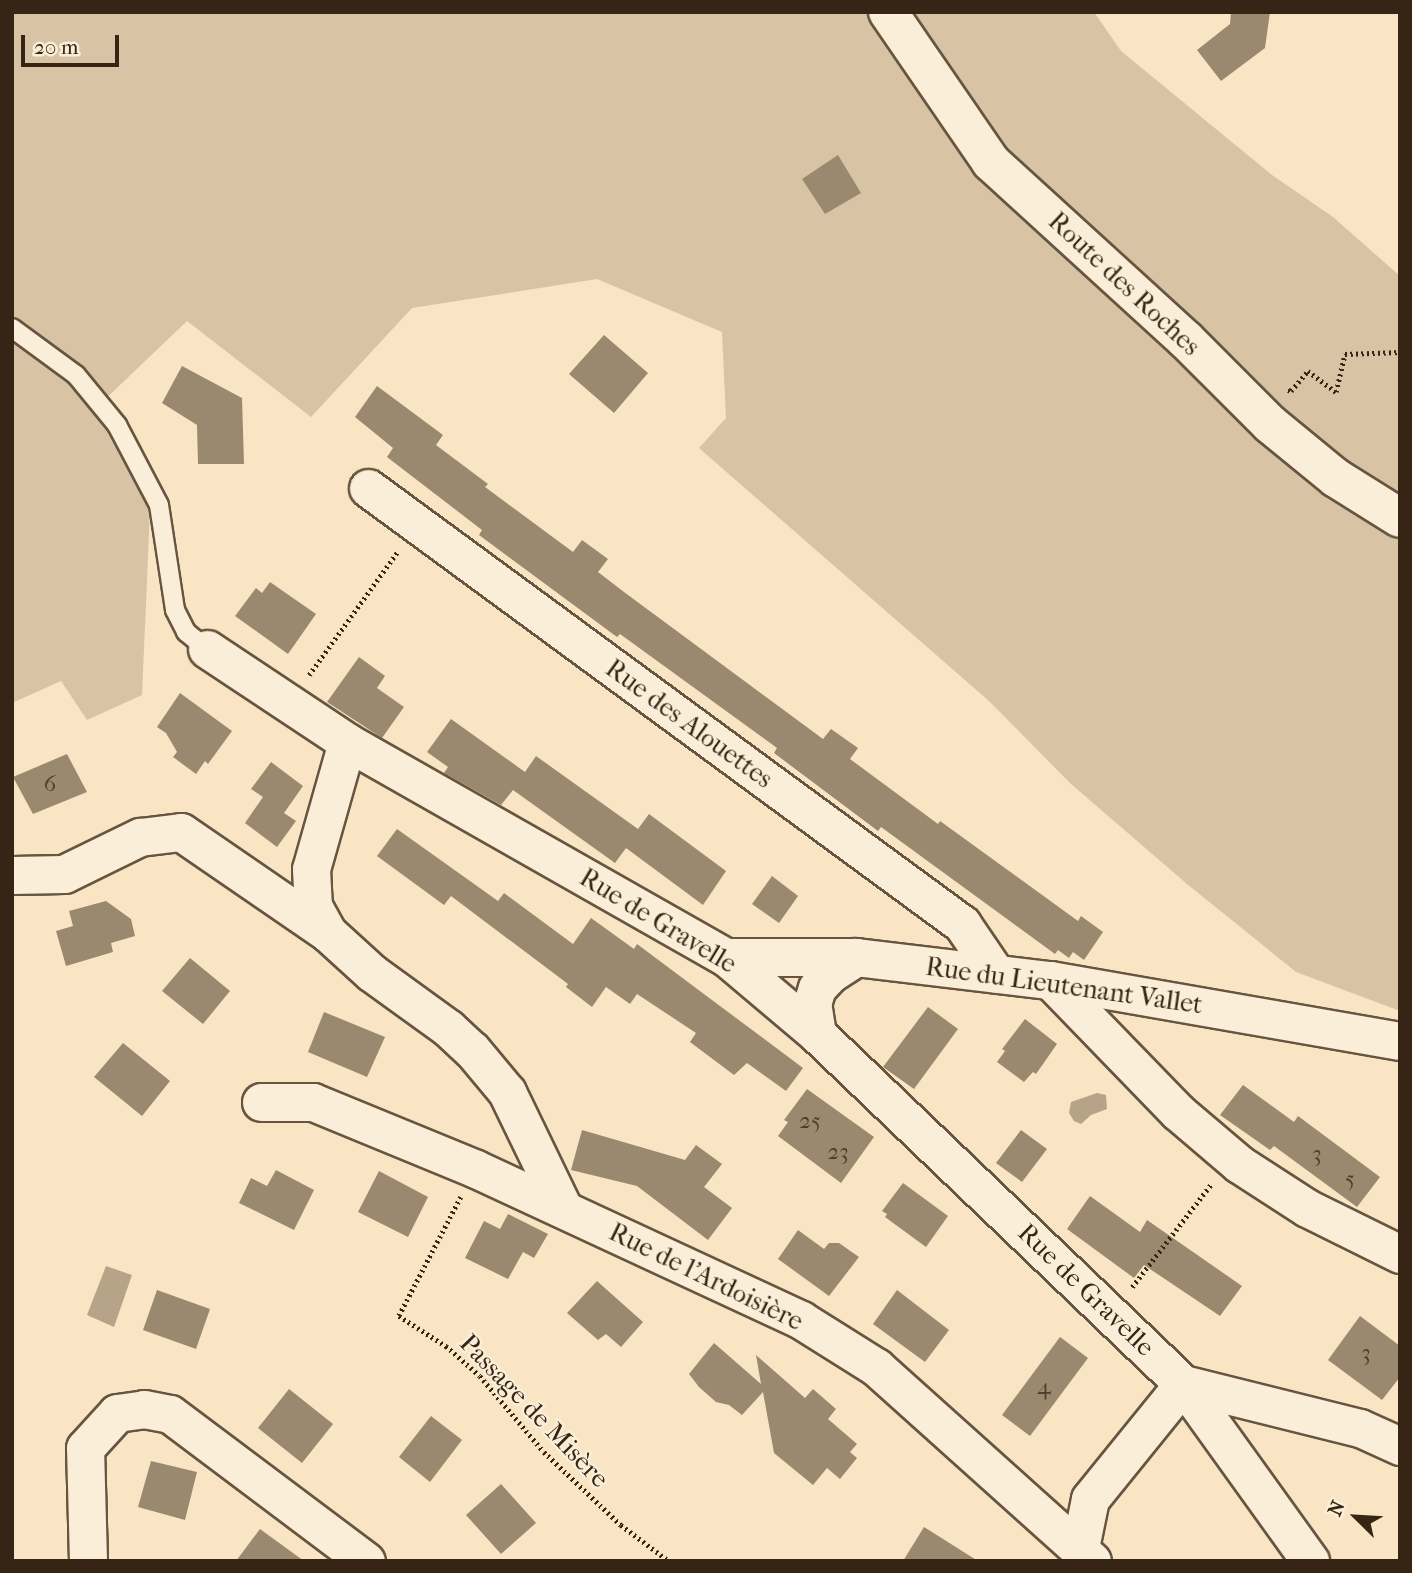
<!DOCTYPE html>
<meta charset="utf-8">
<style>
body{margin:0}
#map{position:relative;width:1412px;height:1573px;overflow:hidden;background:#f9e5c3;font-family:"IM FELL French Canon",serif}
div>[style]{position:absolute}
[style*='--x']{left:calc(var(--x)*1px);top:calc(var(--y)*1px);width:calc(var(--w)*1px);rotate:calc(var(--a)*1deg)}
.green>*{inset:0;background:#d8c4a5}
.water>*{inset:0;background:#b7a488}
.building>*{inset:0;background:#9b896f}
.path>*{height:4.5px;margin-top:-2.25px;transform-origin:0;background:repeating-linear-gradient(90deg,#362515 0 2px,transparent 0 5.5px)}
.roads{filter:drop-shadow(2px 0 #675540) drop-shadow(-2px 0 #675540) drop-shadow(0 2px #675540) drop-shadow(0 -2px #675540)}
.service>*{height:18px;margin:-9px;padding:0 9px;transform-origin:9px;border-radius:9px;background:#fbeed8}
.minor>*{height:37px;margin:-18.5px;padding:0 18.5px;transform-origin:18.5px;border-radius:18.5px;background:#fbeed8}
.tertiary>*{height:38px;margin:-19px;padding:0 19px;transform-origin:19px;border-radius:19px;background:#fbeed8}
span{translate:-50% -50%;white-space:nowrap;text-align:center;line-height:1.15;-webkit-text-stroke:5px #fbeed8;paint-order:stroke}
.number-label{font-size:23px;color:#4f3e2c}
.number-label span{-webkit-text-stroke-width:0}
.street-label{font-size:26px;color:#362515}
.frame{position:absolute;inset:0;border:14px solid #362515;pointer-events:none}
.north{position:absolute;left:1321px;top:1482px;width:70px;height:70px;-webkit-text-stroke:5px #fbeed8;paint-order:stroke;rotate:294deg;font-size:19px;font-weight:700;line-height:28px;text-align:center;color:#362515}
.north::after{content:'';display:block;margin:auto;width:24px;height:32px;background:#362515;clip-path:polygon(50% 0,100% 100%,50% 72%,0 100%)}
.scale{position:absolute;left:21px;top:35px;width:98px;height:32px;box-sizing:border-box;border:4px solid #362515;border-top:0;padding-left:9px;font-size:21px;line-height:24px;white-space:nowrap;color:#362515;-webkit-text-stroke:5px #fbeed8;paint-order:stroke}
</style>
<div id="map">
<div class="green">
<div style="clip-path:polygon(12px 12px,1094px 12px,1121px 51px,1272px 175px,1333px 217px,1400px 276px,1400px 1011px,1296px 972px,1187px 884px,1071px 784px,989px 701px,699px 448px,726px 418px,722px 332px,597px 279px,412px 308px,311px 417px,187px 321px,97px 407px,150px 510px,142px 695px,87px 720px,61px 681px,12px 703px)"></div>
</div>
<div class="water">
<div style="clip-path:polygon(1097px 1093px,1106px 1095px,1107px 1109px,1091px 1115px,1081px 1124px,1074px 1121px,1069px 1113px,1071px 1102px)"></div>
<div style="clip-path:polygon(106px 1266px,132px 1275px,114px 1327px,87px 1315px)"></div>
</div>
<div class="building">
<div style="clip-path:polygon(1231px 12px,1270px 12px,1265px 48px,1221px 81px,1197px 50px,1230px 24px)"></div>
<div style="clip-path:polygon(838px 155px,861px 193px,825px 214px,802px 179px)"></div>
<div style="clip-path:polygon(604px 335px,648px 373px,614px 413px,569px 374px)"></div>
<div style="clip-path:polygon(182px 366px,242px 398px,244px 464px,198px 464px,197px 425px,162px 403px)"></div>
<div style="clip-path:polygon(377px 386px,443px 435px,436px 445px,488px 484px,485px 487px,573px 552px,582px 540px,608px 559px,598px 572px,624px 592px,823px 739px,831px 729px,858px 748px,850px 759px,938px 824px,940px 821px,1078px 921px,1081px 916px,1103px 932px,1084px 960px,1073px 952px,1069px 958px,1058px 950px,1055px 954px,881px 827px,878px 831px,774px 753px,777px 748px,620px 634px,617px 637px,479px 535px,482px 530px,387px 457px,393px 448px,355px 417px)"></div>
<div style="clip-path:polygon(270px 582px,316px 614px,288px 654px,235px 616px,256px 588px,262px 593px)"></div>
<div style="clip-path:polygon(359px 657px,385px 676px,377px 688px,404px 707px,382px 738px,327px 702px)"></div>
<div style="clip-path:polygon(180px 693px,232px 731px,208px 764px,205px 761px,196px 774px,173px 757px,177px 752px,166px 733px,157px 727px)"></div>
<div style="clip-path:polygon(451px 719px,525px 772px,536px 756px,638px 829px,649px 814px,726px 871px,703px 905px,626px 848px,615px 863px,513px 790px,501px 805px,444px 773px,448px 767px,427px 752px)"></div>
<div style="clip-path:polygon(67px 754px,87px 792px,33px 814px,13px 777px)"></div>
<div style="clip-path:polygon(271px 762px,303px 786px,284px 813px,296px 821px,277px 847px,245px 823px,263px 797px,251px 789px)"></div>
<div style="clip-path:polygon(397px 829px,498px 901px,504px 893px,573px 944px,591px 918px,634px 949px,637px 944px,803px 1068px,786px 1091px,747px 1063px,734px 1075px,690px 1042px,696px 1033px,637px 994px,630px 1004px,606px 987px,592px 1007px,566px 987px,568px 984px,451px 896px,444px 905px,377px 856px)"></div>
<div style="clip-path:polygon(772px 876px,798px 896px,779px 923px,752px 904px)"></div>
<div style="clip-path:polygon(106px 901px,131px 919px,135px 936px,111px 943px,113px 952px,66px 966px,56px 931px,73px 926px,69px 911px)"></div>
<div style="clip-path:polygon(190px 958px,230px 991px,203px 1024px,162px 991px)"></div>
<div style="clip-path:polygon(928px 1007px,958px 1029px,914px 1089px,883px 1067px)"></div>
<div style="clip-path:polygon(324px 1012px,385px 1037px,367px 1077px,308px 1052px)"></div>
<div style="clip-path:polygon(1025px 1019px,1057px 1044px,1036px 1074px,1033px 1072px,1024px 1082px,997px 1062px,1005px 1051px,1002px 1049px)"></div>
<div style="clip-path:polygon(123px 1043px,170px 1081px,142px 1116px,94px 1077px)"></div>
<div style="clip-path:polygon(1243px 1085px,1294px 1122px,1298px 1116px,1380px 1177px,1357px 1207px,1274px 1146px,1270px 1150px,1220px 1115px)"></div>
<div style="clip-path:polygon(807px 1089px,874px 1137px,841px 1183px,778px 1136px,788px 1122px,784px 1120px)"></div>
<div style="clip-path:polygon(582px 1130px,685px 1160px,696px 1145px,722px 1164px,704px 1187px,732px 1208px,708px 1240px,637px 1186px,571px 1170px)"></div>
<div style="clip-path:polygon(1021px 1130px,1047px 1149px,1022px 1182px,996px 1163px)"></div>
<div style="clip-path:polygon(276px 1170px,314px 1190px,294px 1230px,239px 1203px,251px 1178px,267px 1186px)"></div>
<div style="clip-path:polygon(379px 1171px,428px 1197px,408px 1237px,358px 1212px)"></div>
<div style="clip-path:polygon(903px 1183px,948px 1216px,926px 1247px,885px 1217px,887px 1214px,882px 1211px)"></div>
<div style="clip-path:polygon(1090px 1196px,1140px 1232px,1147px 1220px,1242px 1286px,1220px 1316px,1144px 1265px,1134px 1278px,1067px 1229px)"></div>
<div style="clip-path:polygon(508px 1214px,548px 1234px,534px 1258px,523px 1252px,508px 1279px,465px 1258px,484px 1221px,500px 1229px)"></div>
<div style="clip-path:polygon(798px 1230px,824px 1249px,829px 1243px,839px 1243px,859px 1257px,829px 1296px,778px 1259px)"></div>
<div style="clip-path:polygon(597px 1281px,643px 1322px,621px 1347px,606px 1334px,598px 1340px,567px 1313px)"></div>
<div style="clip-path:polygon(157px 1290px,210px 1309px,196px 1349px,143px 1330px)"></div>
<div style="clip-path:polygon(897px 1290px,949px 1330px,925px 1362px,873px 1324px)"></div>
<div style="clip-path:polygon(1360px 1316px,1400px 1346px,1400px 1377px,1382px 1400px,1328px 1360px)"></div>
<div style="clip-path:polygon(1060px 1337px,1088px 1358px,1030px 1436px,1002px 1415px)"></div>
<div style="clip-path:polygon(714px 1343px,761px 1384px,756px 1355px,805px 1398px,813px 1389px,836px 1409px,828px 1419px,857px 1444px,850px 1452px,857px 1458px,840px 1479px,827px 1468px,813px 1485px,774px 1453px,763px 1392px,742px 1415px,729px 1405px,716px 1402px,699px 1387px,689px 1374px)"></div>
<div style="clip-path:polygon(289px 1389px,333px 1424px,302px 1463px,258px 1428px)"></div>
<div style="clip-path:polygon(431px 1416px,462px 1440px,430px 1482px,399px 1457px)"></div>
<div style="clip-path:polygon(151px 1461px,197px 1472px,185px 1520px,138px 1507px)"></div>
<div style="clip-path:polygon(501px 1484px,536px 1523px,501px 1554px,466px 1515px)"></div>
<div style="clip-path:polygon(924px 1527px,978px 1561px,903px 1561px)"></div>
<div style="clip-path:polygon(260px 1529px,304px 1561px,236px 1561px)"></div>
</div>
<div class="path">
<div style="--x:1288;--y:390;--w:3;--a:18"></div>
<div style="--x:1291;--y:391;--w:26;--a:-50"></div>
<div style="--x:1308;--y:371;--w:35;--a:37"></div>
<div style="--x:1336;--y:392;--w:39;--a:-77"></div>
<div style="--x:1345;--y:354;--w:55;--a:-2.1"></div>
<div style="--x:309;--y:675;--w:153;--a:-54.3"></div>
<div style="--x:461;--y:1197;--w:134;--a:117.5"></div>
<div style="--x:399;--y:1316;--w:56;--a:32.6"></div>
<div style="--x:446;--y:1346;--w:45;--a:41.4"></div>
<div style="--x:480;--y:1376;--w:99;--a:49.9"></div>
<div style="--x:544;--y:1452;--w:106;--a:43.5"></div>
<div style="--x:621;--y:1525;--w:60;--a:36.9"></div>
<div style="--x:1132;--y:1287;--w:131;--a:-52.4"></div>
</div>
<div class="roads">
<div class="service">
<div style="--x:12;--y:328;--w:79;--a:36.3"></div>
<div style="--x:76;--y:375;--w:65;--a:50.6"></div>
<div style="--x:117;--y:425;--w:90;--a:62.3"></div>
<div style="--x:159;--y:505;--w:106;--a:81.3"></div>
<div style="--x:175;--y:610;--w:25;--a:63"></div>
<div style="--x:186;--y:632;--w:27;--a:39"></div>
</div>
<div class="minor">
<div style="--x:368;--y:488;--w:737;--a:36.28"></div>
<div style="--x:962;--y:924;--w:60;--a:55.8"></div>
<div style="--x:207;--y:649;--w:168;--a:33.6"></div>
<div style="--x:347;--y:742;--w:436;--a:29.6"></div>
<div style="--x:726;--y:957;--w:119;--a:40.2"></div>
<div style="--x:817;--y:1034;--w:506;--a:43.72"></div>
<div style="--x:1183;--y:1384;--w:218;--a:54.3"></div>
<div style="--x:347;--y:742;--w:132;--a:105.8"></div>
<div style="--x:311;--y:869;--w:37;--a:87"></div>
<div style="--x:313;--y:906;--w:31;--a:61"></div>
<div style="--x:328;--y:933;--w:59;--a:42.3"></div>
<div style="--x:372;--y:973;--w:94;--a:35.9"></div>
<div style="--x:448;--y:1028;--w:33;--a:43"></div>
<div style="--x:472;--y:1050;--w:55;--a:50.2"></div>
<div style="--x:507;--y:1092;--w:129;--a:64.2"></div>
<div style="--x:12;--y:875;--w:52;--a:-1.1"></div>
<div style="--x:64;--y:874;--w:85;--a:-26"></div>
<div style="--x:140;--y:837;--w:41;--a:-7"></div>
<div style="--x:181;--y:832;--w:178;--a:34.5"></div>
<div style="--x:726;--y:957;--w:130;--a:0"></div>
<div style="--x:856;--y:957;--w:195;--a:6.8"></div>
<div style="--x:1050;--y:980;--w:355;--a:9.9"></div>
<div style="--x:1050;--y:980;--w:184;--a:45.9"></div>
<div style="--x:1178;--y:1112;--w:80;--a:40.4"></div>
<div style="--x:1239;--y:1164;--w:81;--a:32.9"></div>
<div style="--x:1307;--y:1208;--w:104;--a:26.3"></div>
<div style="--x:817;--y:1034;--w:30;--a:-99"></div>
<div style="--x:812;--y:1004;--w:17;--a:-73"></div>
<div style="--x:817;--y:988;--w:19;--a:-47"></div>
<div style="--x:830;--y:974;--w:31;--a:-33"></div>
<div style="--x:261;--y:1102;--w:52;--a:0"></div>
<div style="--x:313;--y:1102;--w:176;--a:22.3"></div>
<div style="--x:476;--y:1169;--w:358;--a:24.9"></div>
<div style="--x:801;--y:1320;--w:89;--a:32.1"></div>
<div style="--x:876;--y:1367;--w:290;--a:41.9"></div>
<div style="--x:1080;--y:1548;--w:50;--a:-78.5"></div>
<div style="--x:1090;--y:1499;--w:148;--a:-51"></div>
<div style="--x:1183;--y:1384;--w:182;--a:14"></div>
<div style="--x:1360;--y:1428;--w:44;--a:24.2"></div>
<div style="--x:88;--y:1561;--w:113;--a:-91.5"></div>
<div style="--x:85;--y:1448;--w:47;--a:-47.6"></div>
<div style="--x:117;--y:1413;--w:27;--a:-8"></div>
<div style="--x:144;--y:1409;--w:26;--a:11"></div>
<div style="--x:170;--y:1414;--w:245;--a:36.9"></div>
</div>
<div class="tertiary">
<div style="--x:888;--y:12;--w:182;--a:55.5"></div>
<div style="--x:991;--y:162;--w:263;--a:42.4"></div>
<div style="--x:1185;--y:339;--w:120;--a:45"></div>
<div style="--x:1270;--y:424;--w:85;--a:39.3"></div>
<div style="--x:1336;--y:478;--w:75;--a:32"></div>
</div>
</div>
<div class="number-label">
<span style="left:50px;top:784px">6</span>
<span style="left:810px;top:1121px">25</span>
<span style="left:838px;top:1152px">23</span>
<span style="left:1317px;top:1154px">3</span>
<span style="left:1350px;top:1179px">5</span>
<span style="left:1366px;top:1353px">3</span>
<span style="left:1044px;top:1387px">4</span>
</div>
<div class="street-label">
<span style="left:1124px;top:284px;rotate:43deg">Route des Roches</span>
<span style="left:689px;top:724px;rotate:36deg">Rue des Alouettes</span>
<span style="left:658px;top:921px;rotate:31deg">Rue de Gravelle</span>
<span style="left:1064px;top:986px;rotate:8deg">Rue du Lieutenant Vallet</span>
<span style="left:706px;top:1277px;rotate:26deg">Rue de l'Ardoisière</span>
<span style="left:1086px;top:1290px;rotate:44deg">Rue de Gravelle</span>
<span style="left:534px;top:1411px;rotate:46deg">Passage de Misère</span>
</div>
<div class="frame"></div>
<div class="north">N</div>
<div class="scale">20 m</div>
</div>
